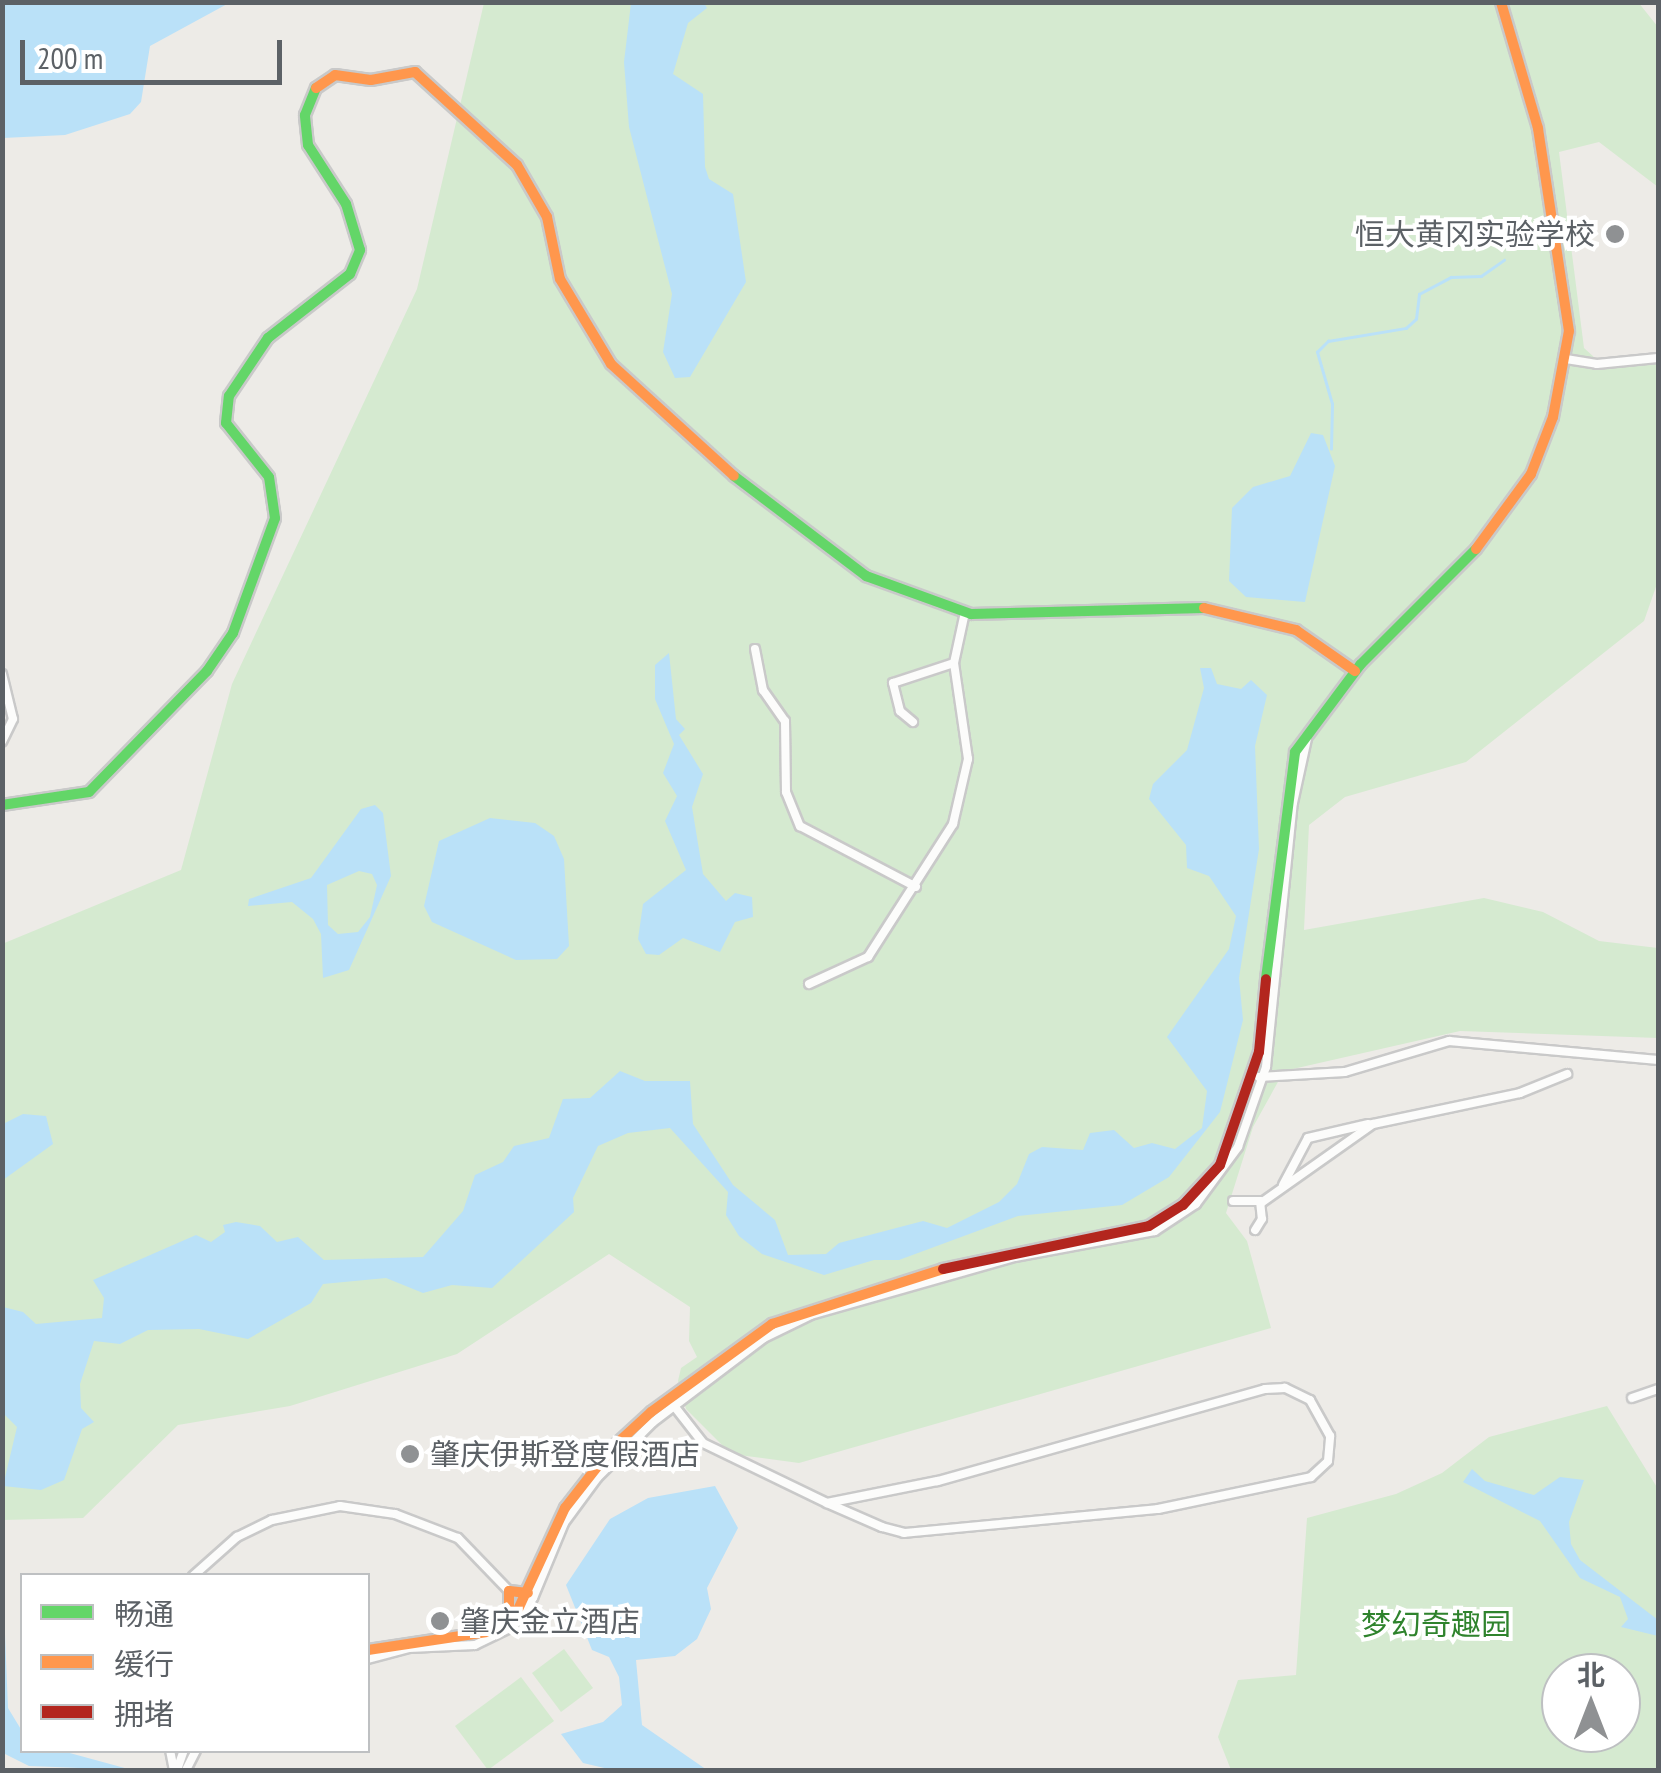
<!DOCTYPE html>
<meta charset="utf-8">
<style>
body{margin:0}
#map{position:relative;width:1661px;height:1773px;overflow:hidden;background:#edebe7;font-family:"PT Sans Narrow","Noto Sans SC",sans-serif}
div>[style]{position:absolute}
[style*='--x']{left:calc(var(--x)*1px);top:calc(var(--y)*1px);width:calc(var(--w)*1px);rotate:calc(var(--a)*1deg)}
.green>*{inset:0;background:#d5ead0}
.water>*{inset:0;background:#bae1f8}
.stream>*{height:2.5px;margin:-1.25px;padding:0 1.25px;transform-origin:1.25px;border-radius:1.25px;background:#bae1f8}
.roads{filter:drop-shadow(2px 0 #c9c9c9) drop-shadow(-2px 0 #c9c9c9) drop-shadow(0 2px #c9c9c9) drop-shadow(0 -2px #c9c9c9)}
.street>*{height:8px;margin:-4px;padding:0 4px;transform-origin:4px;border-radius:4px;background:#fcfcfb}
.fast>*{height:10px;margin:-5px;padding:0 5px;transform-origin:5px;border-radius:5px;background:#63d668}
.slow>*{height:10px;margin:-5px;padding:0 5px;transform-origin:5px;border-radius:5px;background:#ff974d}
.jam>*{height:10px;margin:-5px;padding:0 5px;transform-origin:5px;border-radius:5px;background:#b3261e}
.dots>*{width:28px;height:28px;translate:-50% -50%;box-sizing:border-box;border:5px solid #fff;border-radius:50%}
span{translate:-50% -50%;white-space:nowrap;text-align:center;line-height:1.15;-webkit-text-stroke:8px #fff;paint-order:stroke}
.poi-label{font-size:30px;color:#5c6166}
.right{translate:-100% -50%;text-align:right}
.left{translate:0 -50%;text-align:left}
.park-label{font-size:30px;color:#2f832d}
.frame{position:absolute;inset:0;border:5px solid #5c6166;pointer-events:none}
.legend{position:absolute;left:20px;top:1573px;width:350px;height:180px;box-sizing:border-box;background:#fff;border:2px solid #bec0c2;margin:0;padding:12px 18px;list-style:none;font-size:30px;color:#5c6166}
.legend li{display:flex;align-items:center;gap:20px;height:50px}
.legend b{width:50px;border:2px solid #bec0c2}
.north{position:absolute;left:1541px;top:1653px;width:100px;height:100px;box-sizing:border-box;background:#fff;border:2px solid #bec0c2;border-radius:50%;rotate:0deg;font-size:28px;font-weight:700;line-height:40px;text-align:center;color:#5c6166}
.north::after{content:'';display:block;margin:auto;width:35px;height:45px;background:#8f9193;clip-path:polygon(50% 0,100% 100%,50% 72%,0 100%)}
.scale{position:absolute;left:20px;top:40px;width:262px;height:45px;box-sizing:border-box;border:5px solid #5c6166;border-top:0;padding-left:12px;font-size:30px;line-height:35px;white-space:nowrap;color:#5c6166;-webkit-text-stroke:8px #fff;paint-order:stroke}
</style>
<div id="map">
<div class="green">
<div style="clip-path:polygon(1638px 2px,1658px 27px,1658px 187px,1599px 142px,1559px 152px,1584px 348px,1595px 358px,1658px 356px,1658px 581px,1644px 621px,1466px 762px,1345px 797px,1309px 825px,1304px 930px,1484px 898px,1543px 912px,1599px 941px,1658px 948px,1658px 1038px,1460px 1031px,1284px 1071px,1253px 1127px,1226px 1213px,1247px 1241px,1271px 1328px,799px 1463px,731px 1454px,686px 1409px,678px 1381px,681px 1368px,697px 1357px,689px 1341px,690px 1307px,609px 1254px,457px 1354px,290px 1406px,178px 1425px,83px 1518px,3px 1520px,2px 944px,181px 870px,232px 684px,417px 289px,484px 3px)"></div>
<div style="clip-path:polygon(evenodd,1607px 1406px,1658px 1489px,1658px 1770px,1231px 1770px,1218px 1737px,1238px 1680px,1296px 1675px,1307px 1518px,1396px 1494px,1442px 1473px,1489px 1437px,1607px 1406px,1561px 1673px,1621px 1673px,1621px 1733px,1561px 1733px,1561px 1673px)"></div>
<div style="clip-path:polygon(564px 1649px,593px 1688px,561px 1712px,532px 1673px)"></div>
<div style="clip-path:polygon(521px 1677px,554px 1721px,488px 1770px,455px 1726px)"></div>
</div>
<div class="water">
<div style="clip-path:polygon(3px 2px,229px 2px,229px 3px,150px 46px,141px 102px,130px 114px,65px 135px,3px 138px)"></div>
<div style="clip-path:polygon(631px 3px,704px 3px,707px 8px,688px 23px,673px 74px,703px 94px,705px 167px,709px 179px,733px 194px,746px 282px,690px 377px,675px 378px,663px 352px,672px 294px,629px 127px,624px 62px)"></div>
<div style="clip-path:polygon(1311px 433px,1323px 435px,1335px 466px,1305px 602px,1246px 597px,1229px 581px,1232px 508px,1253px 487px,1290px 476px)"></div>
<div style="clip-path:polygon(669px 653px,676px 719px,685px 729px,679px 735px,703px 774px,692px 807px,703px 874px,726px 901px,735px 893px,752px 897px,753px 917px,735px 922px,720px 952px,683px 938px,659px 955px,646px 954px,638px 939px,643px 904px,686px 870px,665px 821px,677px 796px,663px 773px,674px 744px,655px 699px,655px 665px)"></div>
<div style="clip-path:polygon(1200px 668px,1211px 668px,1217px 684px,1241px 689px,1251px 680px,1267px 695px,1255px 746px,1259px 849px,1239px 978px,1243px 1020px,1220px 1112px,1169px 1177px,1122px 1205px,1018px 1216px,899px 1260px,874px 1260px,824px 1275px,762px 1254px,739px 1236px,726px 1215px,728px 1192px,670px 1128px,628px 1133px,598px 1146px,573px 1198px,574px 1212px,492px 1288px,452px 1285px,423px 1293px,386px 1278px,323px 1284px,311px 1303px,248px 1339px,199px 1329px,148px 1330px,120px 1344px,94px 1341px,80px 1384px,81px 1408px,94px 1422px,82px 1429px,64px 1480px,41px 1490px,3px 1486px,17px 1427px,3px 1413px,3px 1307px,23px 1312px,36px 1324px,102px 1318px,104px 1298px,93px 1280px,196px 1235px,211px 1242px,225px 1232px,223px 1225px,236px 1222px,260px 1226px,277px 1242px,298px 1237px,324px 1260px,423px 1257px,463px 1211px,475px 1175px,503px 1162px,514px 1146px,549px 1138px,563px 1099px,590px 1098px,620px 1071px,645px 1081px,690px 1081px,693px 1124px,733px 1185px,775px 1220px,788px 1255px,826px 1254px,839px 1243px,923px 1221px,947px 1228px,999px 1202px,1017px 1184px,1029px 1154px,1042px 1147px,1083px 1150px,1090px 1133px,1114px 1130px,1134px 1148px,1152px 1143px,1175px 1149px,1202px 1128px,1207px 1091px,1167px 1037px,1229px 949px,1236px 916px,1209px 876px,1187px 868px,1186px 845px,1149px 799px,1153px 784px,1187px 750px,1204px 688px)"></div>
<div style="clip-path:polygon(evenodd,375px 805px,383px 813px,391px 876px,349px 970px,323px 978px,321px 934px,313px 919px,292px 902px,248px 906px,249px 899px,311px 878px,361px 809px,375px 805px,359px 871px,372px 874px,377px 885px,370px 917px,358px 932px,338px 934px,328px 925px,327px 885px,359px 871px)"></div>
<div style="clip-path:polygon(490px 818px,535px 823px,554px 836px,564px 859px,569px 946px,557px 959px,516px 960px,432px 922px,424px 906px,439px 841px)"></div>
<div style="clip-path:polygon(23px 1114px,46px 1116px,53px 1144px,3px 1180px,3px 1124px)"></div>
<div style="clip-path:polygon(1472px 1469px,1485px 1481px,1534px 1495px,1560px 1477px,1584px 1480px,1569px 1522px,1571px 1544px,1580px 1560px,1658px 1620px,1658px 1636px,1621px 1627px,1628px 1619px,1620px 1597px,1580px 1578px,1540px 1521px,1463px 1482px)"></div>
<div style="clip-path:polygon(715px 1486px,738px 1528px,707px 1588px,711px 1609px,697px 1639px,675px 1656px,636px 1660px,642px 1725px,707px 1770px,613px 1770px,583px 1763px,561px 1734px,603px 1722px,622px 1705px,619px 1677px,609px 1657px,592px 1650px,566px 1585px,610px 1519px,648px 1498px)"></div>
<div style="clip-path:polygon(2px 1561px,8px 1708px,22px 1731px,22px 1750px,66px 1752px,132px 1770px,29px 1766px,3px 1753px)"></div>
</div>
<div class="stream">
<div style="--x:1331;--y:449;--w:45;--a:-88.7"></div>
<div style="--x:1332;--y:404;--w:54;--a:-106.1"></div>
<div style="--x:1317;--y:352;--w:16;--a:-45"></div>
<div style="--x:1328;--y:341;--w:79;--a:-9.5"></div>
<div style="--x:1406;--y:328;--w:13;--a:-42"></div>
<div style="--x:1416;--y:319;--w:25;--a:-83"></div>
<div style="--x:1419;--y:294;--w:36;--a:-28"></div>
<div style="--x:1451;--y:277;--w:30;--a:-2"></div>
<div style="--x:1481;--y:276;--w:28;--a:-35"></div>
</div>
<div class="roads">
<div class="street">
<div style="--x:1566;--y:359;--w:31;--a:9"></div>
<div style="--x:1597;--y:364;--w:61;--a:-5.6"></div>
<div style="--x:755;--y:649;--w:42;--a:79"></div>
<div style="--x:763;--y:690;--w:38;--a:55"></div>
<div style="--x:785;--y:721;--w:71;--a:89.2"></div>
<div style="--x:786;--y:792;--w:37;--a:68"></div>
<div style="--x:800;--y:826;--w:131;--a:27.7"></div>
<div style="--x:2;--y:674;--w:46;--a:76.3"></div>
<div style="--x:13;--y:719;--w:25;--a:116"></div>
<div style="--x:913;--y:722;--w:17;--a:-140"></div>
<div style="--x:900;--y:711;--w:29;--a:-104"></div>
<div style="--x:893;--y:683;--w:64;--a:-18.2"></div>
<div style="--x:809;--y:984;--w:65;--a:-24.6"></div>
<div style="--x:868;--y:957;--w:158;--a:-57.4"></div>
<div style="--x:953;--y:824;--w:67;--a:-77"></div>
<div style="--x:968;--y:759;--w:97;--a:-98.3"></div>
<div style="--x:954;--y:663;--w:52;--a:-77.8"></div>
<div style="--x:1259;--y:1077;--w:86;--a:-3.3"></div>
<div style="--x:1345;--y:1072;--w:109;--a:-16.6"></div>
<div style="--x:1449;--y:1041;--w:210;--a:5.2"></div>
<div style="--x:1283;--y:1185;--w:53;--a:-62"></div>
<div style="--x:1308;--y:1138;--w:62;--a:-13.1"></div>
<div style="--x:1233;--y:1201;--w:27;--a:0"></div>
<div style="--x:1260;--y:1201;--w:18;--a:84"></div>
<div style="--x:1262;--y:1219;--w:13;--a:122"></div>
<div style="--x:1261;--y:1203;--w:137;--a:-35.2"></div>
<div style="--x:1373;--y:1124;--w:150;--a:-11.9"></div>
<div style="--x:1520;--y:1093;--w:51;--a:-22"></div>
<div style="--x:1632;--y:1398;--w:28;--a:-19"></div>
<div style="--x:671;--y:1402;--w:52;--a:52"></div>
<div style="--x:703;--y:1443;--w:138;--a:25.8"></div>
<div style="--x:827;--y:1503;--w:60;--a:23.6"></div>
<div style="--x:882;--y:1527;--w:23;--a:15"></div>
<div style="--x:904;--y:1533;--w:255;--a:-5.4"></div>
<div style="--x:1158;--y:1509;--w:156;--a:-11.8"></div>
<div style="--x:1311;--y:1477;--w:23;--a:-43"></div>
<div style="--x:1328;--y:1461;--w:25;--a:-85"></div>
<div style="--x:1330;--y:1436;--w:41;--a:-119.1"></div>
<div style="--x:1310;--y:1400;--w:28;--a:-154"></div>
<div style="--x:1285;--y:1388;--w:20;--a:177"></div>
<div style="--x:1265;--y:1389;--w:341;--a:164.3"></div>
<div style="--x:937;--y:1481;--w:112;--a:168.7"></div>
<div style="--x:193;--y:1576;--w:59;--a:-41.6"></div>
<div style="--x:237;--y:1537;--w:39;--a:-26"></div>
<div style="--x:272;--y:1520;--w:69;--a:-11.6"></div>
<div style="--x:340;--y:1506;--w:56;--a:8.3"></div>
<div style="--x:395;--y:1514;--w:67;--a:20.9"></div>
<div style="--x:458;--y:1538;--w:74;--a:46.1"></div>
<div style="--x:368;--y:1659;--w:42;--a:-15"></div>
<div style="--x:409;--y:1648;--w:66;--a:-2.6"></div>
<div style="--x:475;--y:1645;--w:43;--a:-26"></div>
<div style="--x:514;--y:1626;--w:34;--a:-56"></div>
<div style="--x:533;--y:1598;--w:81;--a:-67.5"></div>
<div style="--x:564;--y:1523;--w:56;--a:-53.7"></div>
<div style="--x:597;--y:1478;--w:79;--a:-45"></div>
<div style="--x:653;--y:1422;--w:139;--a:-37.1"></div>
<div style="--x:764;--y:1338;--w:52;--a:-26.1"></div>
<div style="--x:811;--y:1315;--w:212;--a:-15.9"></div>
<div style="--x:1015;--y:1257;--w:142;--a:-10.5"></div>
<div style="--x:1155;--y:1231;--w:49;--a:-33.4"></div>
<div style="--x:1196;--y:1204;--w:71;--a:-53.6"></div>
<div style="--x:1238;--y:1147;--w:85;--a:-70.7"></div>
<div style="--x:1266;--y:1067;--w:265;--a:-84.2"></div>
<div style="--x:1293;--y:803;--w:66;--a:-77.7"></div>
<div style="--x:170;--y:1750;--w:20;--a:79"></div>
<div style="--x:177;--y:1770;--w:21;--a:-71"></div>
<div style="--x:186;--y:1770;--w:22;--a:-63"></div>
</div>
<div class="fast">
<div style="--x:734;--y:476;--w:166;--a:37.1"></div>
<div style="--x:866;--y:576;--w:112;--a:19.9"></div>
<div style="--x:971;--y:614;--w:233;--a:-1.5"></div>
<div style="--x:2;--y:805;--w:88;--a:-8.5"></div>
<div style="--x:89;--y:792;--w:169;--a:-45.7"></div>
<div style="--x:207;--y:671;--w:46;--a:-55.6"></div>
<div style="--x:233;--y:633;--w:122;--a:-69.9"></div>
<div style="--x:275;--y:518;--w:41;--a:-98.3"></div>
<div style="--x:269;--y:477;--w:69;--a:-128.5"></div>
<div style="--x:226;--y:423;--w:27;--a:-84"></div>
<div style="--x:229;--y:396;--w:70;--a:-56.1"></div>
<div style="--x:268;--y:338;--w:104;--a:-38"></div>
<div style="--x:350;--y:274;--w:26;--a:-67"></div>
<div style="--x:360;--y:250;--w:48;--a:-106.9"></div>
<div style="--x:346;--y:204;--w:70;--a:-122.8"></div>
<div style="--x:308;--y:145;--w:30;--a:-96"></div>
<div style="--x:305;--y:115;--w:29;--a:-68"></div>
<div style="--x:1266;--y:979;--w:229;--a:-82.7"></div>
<div style="--x:1295;--y:752;--w:109;--a:-53.2"></div>
<div style="--x:1360;--y:665;--w:164;--a:-45"></div>
</div>
<div class="slow">
<div style="--x:316;--y:88;--w:23;--a:-34"></div>
<div style="--x:335;--y:75;--w:36;--a:8"></div>
<div style="--x:371;--y:80;--w:45;--a:-10.3"></div>
<div style="--x:415;--y:72;--w:138;--a:42.4"></div>
<div style="--x:517;--y:165;--w:60;--a:60"></div>
<div style="--x:547;--y:217;--w:63;--a:78.2"></div>
<div style="--x:560;--y:279;--w:99;--a:59"></div>
<div style="--x:611;--y:364;--w:166;--a:42.3"></div>
<div style="--x:1476;--y:549;--w:93;--a:-53.7"></div>
<div style="--x:1531;--y:474;--w:61;--a:-68.9"></div>
<div style="--x:1553;--y:417;--w:87;--a:-79.5"></div>
<div style="--x:1569;--y:331;--w:205;--a:-98.7"></div>
<div style="--x:1538;--y:128;--w:131;--a:-106.4"></div>
<div style="--x:1204;--y:608;--w:95;--a:13.4"></div>
<div style="--x:1296;--y:630;--w:72;--a:34.8"></div>
<div style="--x:509;--y:1620;--w:29;--a:-90"></div>
<div style="--x:509;--y:1591;--w:19;--a:6"></div>
<div style="--x:368;--y:1650;--w:127;--a:-8.6"></div>
<div style="--x:494;--y:1631;--w:26;--a:-36"></div>
<div style="--x:515;--y:1616;--w:119;--a:-65.2"></div>
<div style="--x:565;--y:1508;--w:76;--a:-51.9"></div>
<div style="--x:612;--y:1448;--w:53;--a:-42.7"></div>
<div style="--x:651;--y:1412;--w:150;--a:-36"></div>
<div style="--x:772;--y:1324;--w:180;--a:-17.8"></div>
</div>
<div class="jam">
<div style="--x:943;--y:1269;--w:210;--a:-11.8"></div>
<div style="--x:1149;--y:1226;--w:40;--a:-32"></div>
<div style="--x:1183;--y:1205;--w:54;--a:-47.2"></div>
<div style="--x:1220;--y:1165;--w:120;--a:-71"></div>
<div style="--x:1259;--y:1052;--w:73;--a:-84.5"></div>
</div>
</div>
<div class="dots">
<div style="left:1615px;top:234px;background:#8f9193"></div>
<div style="left:410px;top:1454px;background:#8f9193"></div>
<div style="left:440px;top:1621px;background:#8f9193"></div>
</div>
<div class="poi-label">
<span class="right" style="left:1595px;top:234px">恒大黄冈实验学校</span>
<span class="left" style="left:430px;top:1454px">肇庆伊斯登度假酒店</span>
<span class="left" style="left:460px;top:1621px">肇庆金立酒店</span>
</div>
<div class="park-label">
<span style="left:1436px;top:1624px">梦幻奇趣园</span>
</div>
<div class="frame"></div>
<ul class="legend">
<li><b style="height:12px;background:#63d668"></b>畅通</li>
<li><b style="height:12px;background:#ff974d"></b>缓行</li>
<li><b style="height:12px;background:#b3261e"></b>拥堵</li>
</ul>
<div class="north">北</div>
<div class="scale">200 m</div>
</div>
